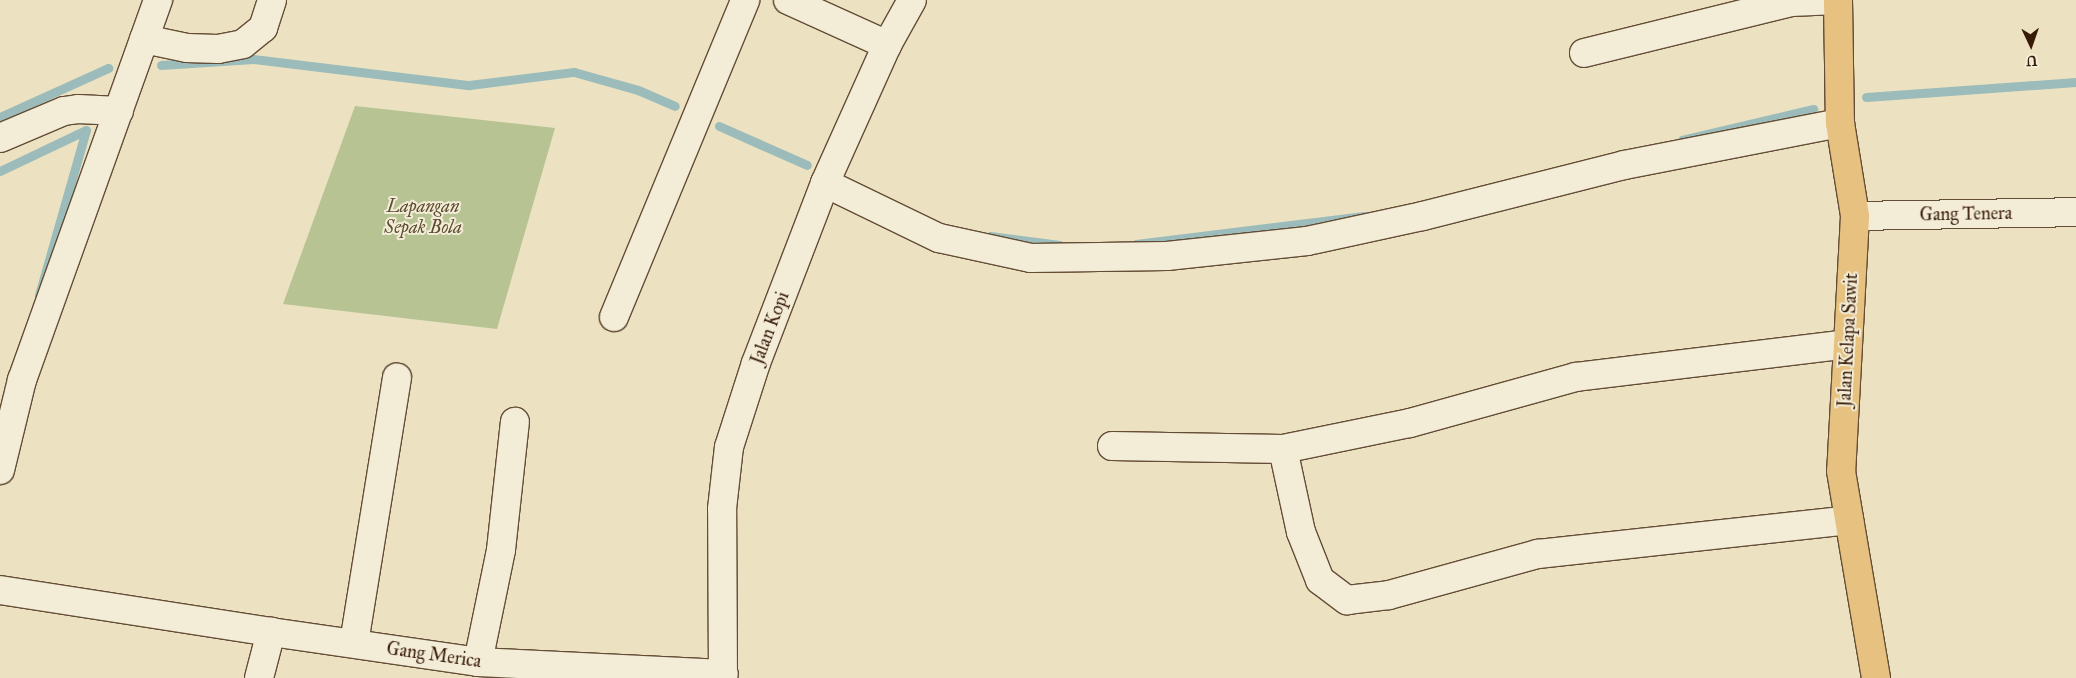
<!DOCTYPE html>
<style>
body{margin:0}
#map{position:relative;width:2076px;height:678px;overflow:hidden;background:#ece2c1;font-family:"IM FELL Great Primer",serif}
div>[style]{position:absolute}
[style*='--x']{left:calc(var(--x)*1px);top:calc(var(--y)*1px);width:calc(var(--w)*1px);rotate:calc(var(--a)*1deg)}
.green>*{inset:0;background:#b7c393}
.stream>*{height:9px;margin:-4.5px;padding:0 4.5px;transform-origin:4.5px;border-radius:4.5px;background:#9bbcba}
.roads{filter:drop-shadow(1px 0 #644d36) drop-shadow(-1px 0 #644d36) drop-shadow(0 1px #644d36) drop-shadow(0 -1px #644d36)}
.minor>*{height:28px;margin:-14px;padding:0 14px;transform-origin:14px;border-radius:14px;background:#f3ecd7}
.major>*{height:28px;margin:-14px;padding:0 14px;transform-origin:14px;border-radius:14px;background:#e6c180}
span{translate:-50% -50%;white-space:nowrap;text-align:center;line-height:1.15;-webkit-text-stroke:4px #f3ecd7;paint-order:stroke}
.park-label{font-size:18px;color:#5d4d31;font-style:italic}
.street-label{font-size:18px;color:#371b07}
.north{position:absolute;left:2006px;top:20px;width:50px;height:50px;-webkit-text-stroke:4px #f3ecd7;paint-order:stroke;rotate:177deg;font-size:14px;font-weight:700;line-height:20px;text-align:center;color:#371b07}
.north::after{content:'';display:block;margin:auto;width:18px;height:22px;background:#371b07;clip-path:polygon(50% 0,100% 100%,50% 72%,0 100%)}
</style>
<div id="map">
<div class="green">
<div style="clip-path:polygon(355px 106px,555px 128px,497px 329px,283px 304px)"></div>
</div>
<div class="stream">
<div style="--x:161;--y:65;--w:92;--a:-3.7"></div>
<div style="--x:253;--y:59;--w:218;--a:6.9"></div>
<div style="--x:469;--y:85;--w:106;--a:-7.1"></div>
<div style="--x:574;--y:72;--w:66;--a:15.7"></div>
<div style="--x:638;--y:90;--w:40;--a:23.4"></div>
<div style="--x:1866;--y:97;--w:211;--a:-4.1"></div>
<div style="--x:0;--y:117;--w:119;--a:-24.4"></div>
<div style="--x:719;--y:126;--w:96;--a:23.9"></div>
<div style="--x:1682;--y:140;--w:135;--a:-13.3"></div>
<div style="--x:0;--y:171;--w:95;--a:-25.5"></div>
<div style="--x:86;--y:130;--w:172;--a:105.9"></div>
<div style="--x:990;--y:236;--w:70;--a:7.4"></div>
<div style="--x:1136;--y:244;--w:230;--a:-7"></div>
</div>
<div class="roads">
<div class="minor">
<div style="--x:788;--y:0;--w:109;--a:24.4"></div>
<div style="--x:144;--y:39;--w:44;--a:11.8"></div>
<div style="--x:187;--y:48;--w:31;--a:2"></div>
<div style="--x:218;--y:49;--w:25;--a:-11"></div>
<div style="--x:243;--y:44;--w:26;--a:-39"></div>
<div style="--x:263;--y:28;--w:29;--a:-72"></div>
<div style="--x:1584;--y:53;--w:213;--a:-13.8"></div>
<div style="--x:1791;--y:2;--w:47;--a:-2.4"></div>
<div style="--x:0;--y:138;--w:69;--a:-22.9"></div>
<div style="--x:64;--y:111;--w:14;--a:-8"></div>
<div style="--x:78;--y:109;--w:41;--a:2.8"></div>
<div style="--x:825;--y:183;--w:127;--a:25.8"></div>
<div style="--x:939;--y:238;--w:94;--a:12.3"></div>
<div style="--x:1031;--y:258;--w:136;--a:-0.8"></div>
<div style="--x:1167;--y:256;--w:141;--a:-6.1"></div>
<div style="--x:1307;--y:241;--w:119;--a:-12.2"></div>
<div style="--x:1423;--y:216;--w:207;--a:-14.2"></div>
<div style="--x:1624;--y:165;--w:220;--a:-11"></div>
<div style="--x:1855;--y:216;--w:221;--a:-1"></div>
<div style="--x:614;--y:317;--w:343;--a:-67.5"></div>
<div style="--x:1112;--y:446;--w:171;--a:1"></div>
<div style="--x:1283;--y:449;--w:130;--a:-11.6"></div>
<div style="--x:1410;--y:423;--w:172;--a:-15.5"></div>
<div style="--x:1576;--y:377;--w:273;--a:-6.9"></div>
<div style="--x:1283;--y:449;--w:85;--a:77.8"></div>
<div style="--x:1301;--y:532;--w:52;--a:68.4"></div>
<div style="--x:1320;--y:580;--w:34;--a:37"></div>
<div style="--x:1347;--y:600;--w:42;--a:-6.8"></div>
<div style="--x:1389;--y:595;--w:155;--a:-15.4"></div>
<div style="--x:1538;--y:554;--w:313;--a:-6.2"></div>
<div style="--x:0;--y:470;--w:93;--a:-76.3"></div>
<div style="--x:22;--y:380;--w:404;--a:-70.3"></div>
<div style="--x:0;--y:590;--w:274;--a:8.8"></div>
<div style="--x:354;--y:643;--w:269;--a:-80.8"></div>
<div style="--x:478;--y:662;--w:114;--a:-78.4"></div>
<div style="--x:501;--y:550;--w:129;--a:-83.8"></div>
<div style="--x:259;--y:678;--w:48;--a:-75.4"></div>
<div style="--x:271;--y:632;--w:209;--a:8.2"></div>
<div style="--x:478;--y:662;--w:246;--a:2.8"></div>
<div style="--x:723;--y:678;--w:169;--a:-90.3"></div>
<div style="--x:722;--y:509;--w:62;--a:-83.6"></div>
<div style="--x:729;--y:447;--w:88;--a:-72.2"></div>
<div style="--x:756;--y:363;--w:193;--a:-69"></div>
<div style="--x:825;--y:183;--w:151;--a:-65.8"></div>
<div style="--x:887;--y:45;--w:51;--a:-60.9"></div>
</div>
<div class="major">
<div style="--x:1838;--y:0;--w:123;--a:89.1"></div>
<div style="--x:1840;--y:123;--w:94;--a:80.8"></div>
<div style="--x:1855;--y:216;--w:255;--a:93.1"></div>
<div style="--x:1841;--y:471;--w:210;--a:80.4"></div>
</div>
</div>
<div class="park-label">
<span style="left:423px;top:217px">Lapangan<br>Sepak Bola</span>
</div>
<div class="street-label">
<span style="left:1966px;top:214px;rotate:-1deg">Gang Tenera</span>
<span style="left:770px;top:328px;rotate:-69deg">Jalan Kopi</span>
<span style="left:1848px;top:340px;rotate:-87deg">Jalan Kelapa Sawit</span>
<span style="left:434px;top:655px;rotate:8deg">Gang Merica</span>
</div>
<div class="north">U</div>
</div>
